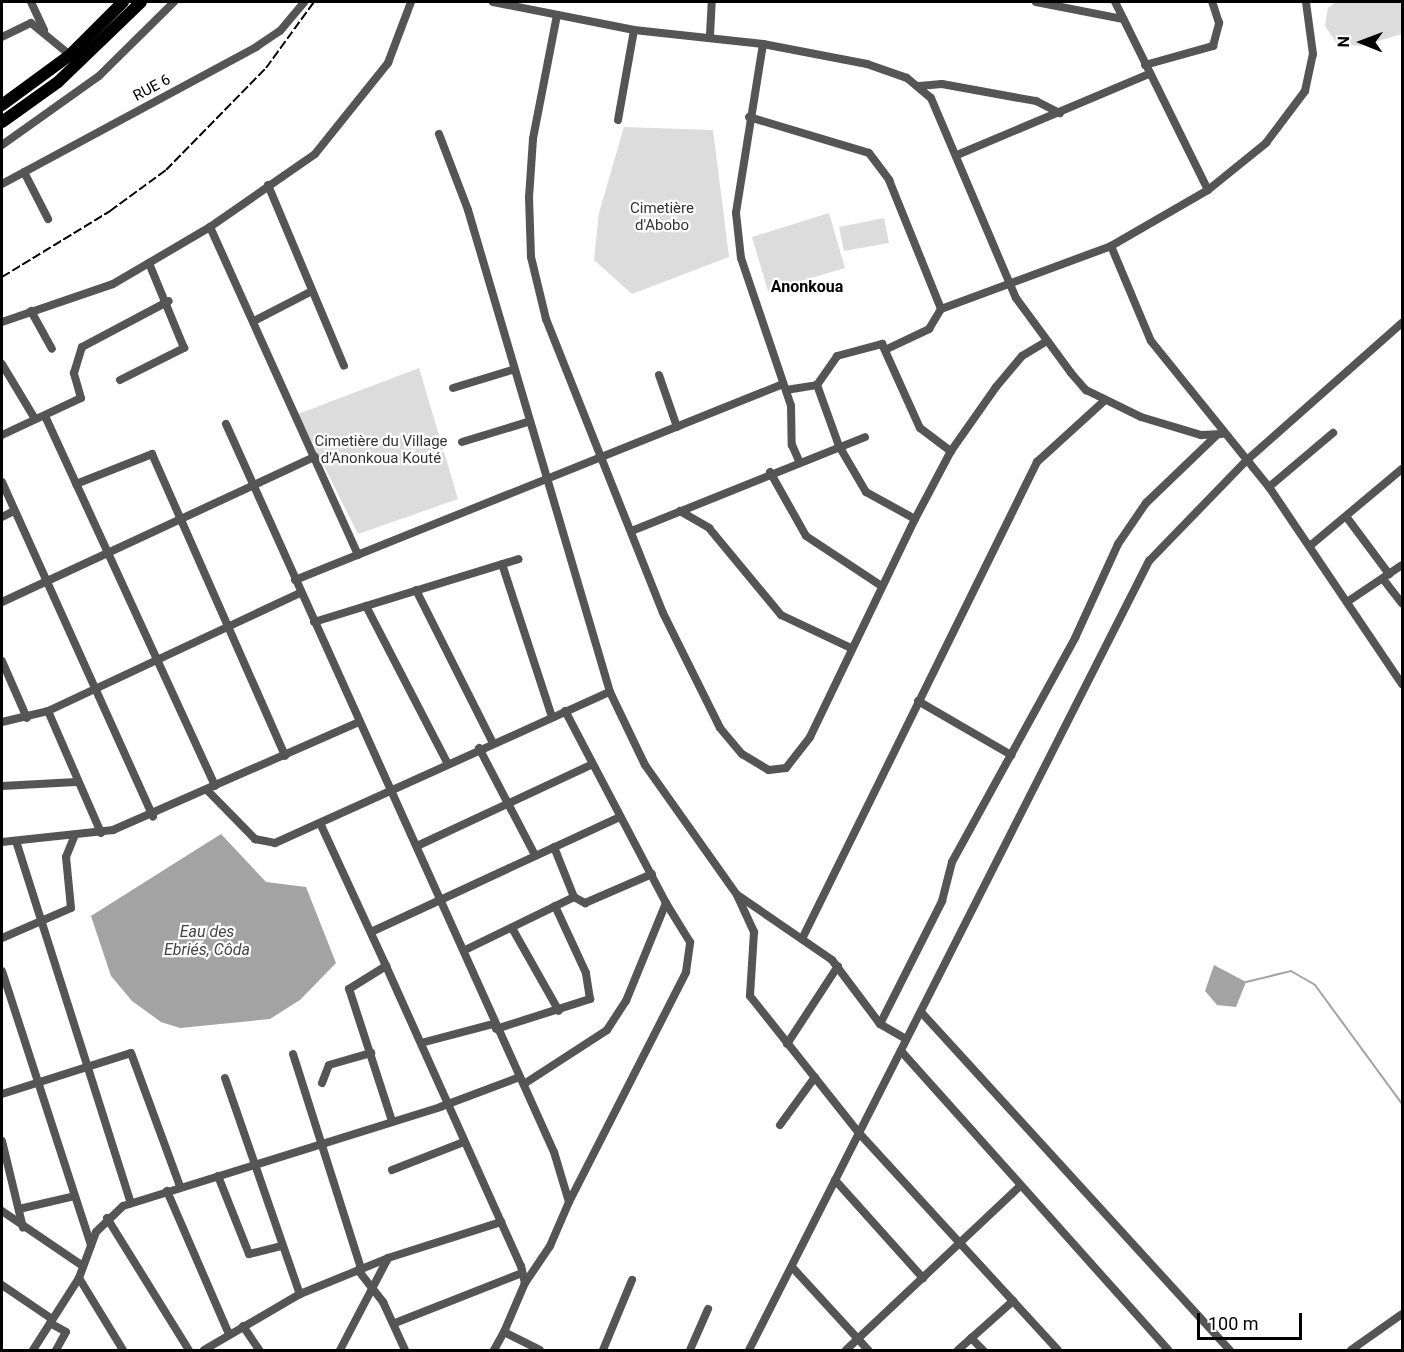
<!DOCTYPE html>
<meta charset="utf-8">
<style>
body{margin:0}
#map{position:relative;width:1404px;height:1352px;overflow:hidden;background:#fff;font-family:Roboto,sans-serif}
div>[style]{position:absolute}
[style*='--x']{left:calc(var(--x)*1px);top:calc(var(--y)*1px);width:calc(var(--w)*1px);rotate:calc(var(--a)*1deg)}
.green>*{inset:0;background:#dcdcdc}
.water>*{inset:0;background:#a3a3a3}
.stream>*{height:2px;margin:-1px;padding:0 1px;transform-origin:1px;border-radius:1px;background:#a3a3a3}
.street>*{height:8px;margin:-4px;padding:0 4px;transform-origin:4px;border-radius:4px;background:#555}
.primary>*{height:12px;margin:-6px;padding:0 6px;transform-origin:6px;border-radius:6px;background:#000}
.rail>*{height:2px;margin-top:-1px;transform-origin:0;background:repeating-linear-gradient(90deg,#000 0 9px,transparent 0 12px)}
span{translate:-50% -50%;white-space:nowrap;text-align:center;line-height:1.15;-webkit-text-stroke:4.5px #fff;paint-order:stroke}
.street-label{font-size:15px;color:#000}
.park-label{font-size:15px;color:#333}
.neighbourhood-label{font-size:16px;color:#000;font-weight:700}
.water-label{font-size:16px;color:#444;font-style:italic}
.frame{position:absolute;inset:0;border:3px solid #000;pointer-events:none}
.north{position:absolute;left:1332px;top:12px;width:60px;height:60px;-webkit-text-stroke:4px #fff;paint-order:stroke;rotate:271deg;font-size:16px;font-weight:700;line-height:24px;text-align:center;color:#000}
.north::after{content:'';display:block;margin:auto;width:21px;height:27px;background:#000;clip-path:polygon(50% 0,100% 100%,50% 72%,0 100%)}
.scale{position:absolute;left:1197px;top:1313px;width:105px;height:27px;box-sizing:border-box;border:3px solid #000;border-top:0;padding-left:8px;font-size:18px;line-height:21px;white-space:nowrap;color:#000;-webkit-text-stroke:4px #fff;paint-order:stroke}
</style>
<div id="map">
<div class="green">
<div style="clip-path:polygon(1336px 2px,1402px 2px,1402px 34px,1361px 46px,1337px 44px,1325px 26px,1328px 8px)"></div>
<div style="clip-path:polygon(624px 127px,713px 130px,729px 257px,632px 294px,594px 260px,599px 213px)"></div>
<div style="clip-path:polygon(829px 213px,845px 268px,768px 291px,752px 237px)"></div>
<div style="clip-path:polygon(884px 218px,889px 243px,844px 251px,839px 227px)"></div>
<div style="clip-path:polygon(419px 368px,458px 499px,358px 534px,298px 414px)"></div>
</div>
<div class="water">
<div style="clip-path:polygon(221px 834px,266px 882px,306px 887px,336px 963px,300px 1000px,270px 1019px,180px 1028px,161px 1022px,132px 1001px,111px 976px,91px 916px)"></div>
<div style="clip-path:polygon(1214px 965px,1246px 982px,1236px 1007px,1217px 1005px,1205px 991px)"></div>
</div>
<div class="stream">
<div style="--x:1246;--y:982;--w:46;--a:-13.7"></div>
<div style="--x:1291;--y:971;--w:28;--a:30"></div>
<div style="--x:1315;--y:985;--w:147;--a:53.8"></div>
</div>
<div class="street">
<div style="--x:31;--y:2;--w:31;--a:65"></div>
<div style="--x:493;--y:2;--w:144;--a:11.2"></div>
<div style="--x:634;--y:30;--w:130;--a:6.2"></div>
<div style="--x:763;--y:44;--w:106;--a:10.9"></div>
<div style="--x:867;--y:64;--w:42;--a:19.3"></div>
<div style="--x:907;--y:78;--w:31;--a:40"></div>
<div style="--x:931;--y:98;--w:217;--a:67"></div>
<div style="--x:1016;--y:298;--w:93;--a:53.7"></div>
<div style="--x:1071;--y:373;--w:23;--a:49"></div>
<div style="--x:1086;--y:390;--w:61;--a:26.1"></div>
<div style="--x:1141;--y:417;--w:63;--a:16.7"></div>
<div style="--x:1201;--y:435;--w:21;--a:-3"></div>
<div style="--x:1036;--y:2;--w:89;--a:11.1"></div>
<div style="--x:557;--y:15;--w:126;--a:101"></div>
<div style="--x:533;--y:139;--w:58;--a:93.9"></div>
<div style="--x:529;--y:197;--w:60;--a:88.1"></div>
<div style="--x:531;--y:257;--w:64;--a:76.4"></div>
<div style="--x:546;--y:319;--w:316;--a:68.3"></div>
<div style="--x:663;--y:613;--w:128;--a:63.6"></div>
<div style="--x:720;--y:728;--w:34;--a:50"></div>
<div style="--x:742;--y:754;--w:31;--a:31"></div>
<div style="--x:769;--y:770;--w:17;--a:-7"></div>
<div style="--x:786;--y:768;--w:39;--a:-52"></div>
<div style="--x:810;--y:737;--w:242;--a:-64.3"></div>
<div style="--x:915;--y:519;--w:56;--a:-151.1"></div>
<div style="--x:866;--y:492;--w:53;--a:-120.4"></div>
<div style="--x:839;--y:446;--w:65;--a:-109.8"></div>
<div style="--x:710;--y:35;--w:33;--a:-87"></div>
<div style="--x:2;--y:37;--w:32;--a:-26"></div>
<div style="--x:31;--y:23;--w:50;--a:39.4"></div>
<div style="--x:763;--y:44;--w:171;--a:99.1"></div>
<div style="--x:736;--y:213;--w:45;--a:83.7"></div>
<div style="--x:741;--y:258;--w:156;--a:71.3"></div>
<div style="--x:791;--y:406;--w:39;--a:89"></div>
<div style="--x:792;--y:445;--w:17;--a:66"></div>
<div style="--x:1145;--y:65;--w:71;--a:-15.6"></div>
<div style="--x:1213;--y:46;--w:24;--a:-75"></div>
<div style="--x:1219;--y:23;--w:22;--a:-108"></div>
<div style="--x:919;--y:86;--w:23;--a:-5"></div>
<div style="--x:942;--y:84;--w:96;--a:10.3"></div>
<div style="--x:1036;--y:101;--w:27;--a:27"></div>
<div style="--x:749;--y:117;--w:125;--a:16.7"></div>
<div style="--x:869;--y:153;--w:34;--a:53"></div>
<div style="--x:889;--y:180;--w:139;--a:68"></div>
<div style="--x:618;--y:120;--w:91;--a:-79.9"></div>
<div style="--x:439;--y:134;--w:81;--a:69.1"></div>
<div style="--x:468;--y:210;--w:502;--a:73.58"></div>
<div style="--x:610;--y:692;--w:81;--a:64.4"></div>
<div style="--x:645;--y:765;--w:159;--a:54.7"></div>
<div style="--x:737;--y:895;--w:41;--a:65.3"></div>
<div style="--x:754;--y:932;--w:64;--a:93.6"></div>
<div style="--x:750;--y:996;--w:175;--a:51.5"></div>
<div style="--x:859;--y:1133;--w:294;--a:47.5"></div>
<div style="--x:2;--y:145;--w:119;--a:-35.4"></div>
<div style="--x:99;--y:76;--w:105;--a:-44.6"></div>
<div style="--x:957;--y:155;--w:208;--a:-22.9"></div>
<div style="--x:24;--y:172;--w:53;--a:62.9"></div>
<div style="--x:2;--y:184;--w:289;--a:-28.3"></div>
<div style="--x:256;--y:47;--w:29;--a:-34"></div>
<div style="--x:280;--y:31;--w:38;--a:-50"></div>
<div style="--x:268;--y:185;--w:196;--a:67.2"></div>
<div style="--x:1208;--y:190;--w:75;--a:-39"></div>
<div style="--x:1266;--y:143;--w:65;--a:-53.1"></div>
<div style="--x:1305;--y:91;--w:38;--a:-78"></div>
<div style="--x:1313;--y:54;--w:52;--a:-97.7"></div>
<div style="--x:210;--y:227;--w:360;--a:65.7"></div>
<div style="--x:1111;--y:246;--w:103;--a:67.2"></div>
<div style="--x:1151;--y:341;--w:188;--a:51.1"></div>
<div style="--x:1269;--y:487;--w:238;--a:56"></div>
<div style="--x:31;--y:311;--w:43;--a:61.1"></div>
<div style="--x:254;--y:321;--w:61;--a:-27.4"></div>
<div style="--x:2;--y:322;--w:117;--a:-18.9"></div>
<div style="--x:113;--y:284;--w:113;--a:-30.4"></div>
<div style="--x:210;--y:227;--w:128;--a:-34.8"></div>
<div style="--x:315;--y:154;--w:117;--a:-51.3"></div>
<div style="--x:388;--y:63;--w:65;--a:-69.3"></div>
<div style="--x:887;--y:349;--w:47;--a:-25.5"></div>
<div style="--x:929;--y:329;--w:23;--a:-59"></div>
<div style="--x:941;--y:309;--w:181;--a:-20.3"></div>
<div style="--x:1111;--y:246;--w:112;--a:-30"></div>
<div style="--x:1208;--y:190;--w:210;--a:-116.3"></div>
<div style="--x:2;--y:364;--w:64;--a:59"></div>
<div style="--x:659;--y:375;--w:55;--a:70.9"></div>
<div style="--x:120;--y:380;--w:72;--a:-26.6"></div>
<div style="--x:184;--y:348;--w:92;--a:-112.4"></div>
<div style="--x:817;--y:385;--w:35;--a:-55"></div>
<div style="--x:837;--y:356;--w:47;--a:-14.9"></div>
<div style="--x:882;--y:344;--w:92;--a:65.7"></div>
<div style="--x:920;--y:428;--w:39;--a:37"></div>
<div style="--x:453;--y:388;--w:62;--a:-17"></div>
<div style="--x:786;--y:390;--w:31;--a:-9"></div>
<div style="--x:45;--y:416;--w:407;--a:65.3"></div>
<div style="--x:226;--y:424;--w:798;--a:65.75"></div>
<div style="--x:554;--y:1152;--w:52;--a:73.3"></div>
<div style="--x:569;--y:1202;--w:48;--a:113.4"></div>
<div style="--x:550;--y:1246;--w:45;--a:124"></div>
<div style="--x:2;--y:435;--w:87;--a:-25.1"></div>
<div style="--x:81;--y:398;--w:26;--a:-106"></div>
<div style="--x:74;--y:373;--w:27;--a:-73"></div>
<div style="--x:82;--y:347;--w:98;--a:-27.9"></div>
<div style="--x:462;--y:442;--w:69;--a:-16.9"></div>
<div style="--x:770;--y:472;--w:73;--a:60.6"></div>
<div style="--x:806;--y:536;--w:89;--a:33.5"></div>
<div style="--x:2;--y:482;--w:367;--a:65.7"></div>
<div style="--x:76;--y:484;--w:82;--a:-21.5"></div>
<div style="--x:152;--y:454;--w:330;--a:66.2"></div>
<div style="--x:1269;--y:487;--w:84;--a:-40.2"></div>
<div style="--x:680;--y:511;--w:34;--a:30"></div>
<div style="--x:709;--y:528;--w:113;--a:50.4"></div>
<div style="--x:781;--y:615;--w:77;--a:25.2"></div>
<div style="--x:2;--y:517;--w:13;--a:-27"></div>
<div style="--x:915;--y:519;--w:77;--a:-62.1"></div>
<div style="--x:951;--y:451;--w:78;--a:-54.9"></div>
<div style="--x:996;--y:387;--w:40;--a:-50"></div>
<div style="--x:1022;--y:356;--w:26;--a:-31"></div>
<div style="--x:1348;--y:519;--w:69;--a:53.3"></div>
<div style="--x:634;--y:530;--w:249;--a:-21.9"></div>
<div style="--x:1311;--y:545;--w:119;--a:-39.9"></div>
<div style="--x:502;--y:564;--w:161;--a:71.9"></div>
<div style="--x:1383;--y:579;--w:31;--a:52"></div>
<div style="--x:295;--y:580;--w:526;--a:-21.88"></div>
<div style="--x:416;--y:590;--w:169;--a:63.3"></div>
<div style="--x:1350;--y:600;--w:63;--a:-33.9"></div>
<div style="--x:2;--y:602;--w:345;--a:-24.9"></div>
<div style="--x:366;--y:606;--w:176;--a:62.6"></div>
<div style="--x:314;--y:622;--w:214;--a:-17.1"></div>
<div style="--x:2;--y:661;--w:62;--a:66.3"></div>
<div style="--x:918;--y:701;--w:108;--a:30.1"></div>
<div style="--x:48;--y:711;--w:133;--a:66.5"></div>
<div style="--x:2;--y:722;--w:47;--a:-13.4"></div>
<div style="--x:48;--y:711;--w:278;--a:-25.1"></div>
<div style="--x:479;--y:748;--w:121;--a:62.4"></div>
<div style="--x:2;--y:786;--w:74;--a:-3.1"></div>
<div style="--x:207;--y:790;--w:69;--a:45.6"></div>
<div style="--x:255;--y:839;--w:20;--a:11"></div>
<div style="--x:275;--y:843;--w:367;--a:-24.3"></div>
<div style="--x:320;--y:823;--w:157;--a:65.2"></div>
<div style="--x:16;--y:841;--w:380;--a:72.4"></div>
<div style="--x:2;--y:842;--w:112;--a:-6.2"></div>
<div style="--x:113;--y:830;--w:269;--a:-23.7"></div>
<div style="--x:417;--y:846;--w:192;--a:-25"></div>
<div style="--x:554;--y:847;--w:54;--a:68.2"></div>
<div style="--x:739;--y:896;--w:113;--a:34.5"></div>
<div style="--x:832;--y:960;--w:80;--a:53.1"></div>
<div style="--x:880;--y:1024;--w:30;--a:30"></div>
<div style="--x:512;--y:928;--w:95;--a:60.5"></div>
<div style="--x:371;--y:932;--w:272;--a:-24.8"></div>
<div style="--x:2;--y:938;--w:75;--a:-23.5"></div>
<div style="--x:71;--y:908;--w:51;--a:-95.6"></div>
<div style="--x:66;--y:857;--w:22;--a:-68"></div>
<div style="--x:802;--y:939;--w:532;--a:-63.77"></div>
<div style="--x:1037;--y:462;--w:91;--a:-42.3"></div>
<div style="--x:465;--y:950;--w:121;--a:-25.9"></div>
<div style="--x:574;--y:897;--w:13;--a:29"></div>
<div style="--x:585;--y:903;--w:73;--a:-23.4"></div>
<div style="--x:2;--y:971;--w:288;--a:72"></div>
<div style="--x:921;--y:1012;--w:458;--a:47.6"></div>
<div style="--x:880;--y:1024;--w:138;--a:-63.2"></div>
<div style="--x:942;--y:901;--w:40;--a:-75.6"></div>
<div style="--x:952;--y:862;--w:256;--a:-61.2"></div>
<div style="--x:1075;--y:638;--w:103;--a:-65.4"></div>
<div style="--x:1118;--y:544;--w:50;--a:-55.7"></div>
<div style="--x:1146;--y:503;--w:98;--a:-43.8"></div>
<div style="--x:496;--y:1029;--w:99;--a:-17.7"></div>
<div style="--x:590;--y:999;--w:26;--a:-99"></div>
<div style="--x:586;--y:973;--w:74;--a:-114.8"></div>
<div style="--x:421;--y:1043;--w:74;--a:-14.8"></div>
<div style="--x:787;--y:1044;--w:93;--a:-56.8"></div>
<div style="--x:901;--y:1051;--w:401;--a:48.2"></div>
<div style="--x:293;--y:1054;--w:225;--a:72.4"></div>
<div style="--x:225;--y:1078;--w:229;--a:70.9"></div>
<div style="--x:322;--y:1083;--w:19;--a:-69"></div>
<div style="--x:329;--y:1065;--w:44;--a:-15.9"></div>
<div style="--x:524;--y:1084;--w:99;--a:-33"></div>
<div style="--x:607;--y:1030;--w:35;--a:-57"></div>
<div style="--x:626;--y:1001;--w:106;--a:-67.8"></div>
<div style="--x:666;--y:903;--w:217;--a:-117.7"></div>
<div style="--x:2;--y:1094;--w:135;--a:-17.6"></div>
<div style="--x:131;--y:1053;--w:142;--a:69.8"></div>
<div style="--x:392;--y:1121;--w:139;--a:-108"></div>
<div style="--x:349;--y:989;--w:44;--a:-31.9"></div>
<div style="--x:386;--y:966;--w:329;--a:65.8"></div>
<div style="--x:521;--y:1266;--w:17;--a:77"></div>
<div style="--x:525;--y:1283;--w:53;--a:113.2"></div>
<div style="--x:504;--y:1332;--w:40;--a:26.6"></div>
<div style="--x:780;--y:1125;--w:59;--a:-53.9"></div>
<div style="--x:2;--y:1141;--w:89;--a:76.4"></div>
<div style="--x:392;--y:1170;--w:77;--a:-21.3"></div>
<div style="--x:218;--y:1176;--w:84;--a:68.3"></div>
<div style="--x:249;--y:1254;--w:34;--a:-14"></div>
<div style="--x:835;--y:1180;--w:132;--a:48.1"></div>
<div style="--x:167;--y:1191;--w:156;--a:66.6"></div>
<div style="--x:569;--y:1202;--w:258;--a:-63"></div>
<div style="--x:686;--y:972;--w:30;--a:-82"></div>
<div style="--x:690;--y:942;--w:46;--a:-121.6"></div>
<div style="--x:19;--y:1209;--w:57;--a:-13.1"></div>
<div style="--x:2;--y:1211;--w:98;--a:34.2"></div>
<div style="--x:107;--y:1218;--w:155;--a:58.2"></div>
<div style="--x:792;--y:1267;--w:113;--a:47.5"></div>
<div style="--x:358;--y:1270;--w:41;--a:52"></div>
<div style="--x:383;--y:1302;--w:53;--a:65.4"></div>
<div style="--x:79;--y:1278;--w:84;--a:58.6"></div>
<div style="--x:2;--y:1285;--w:60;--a:34.2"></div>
<div style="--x:50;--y:1323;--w:18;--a:29"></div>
<div style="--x:66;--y:1332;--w:21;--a:119"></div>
<div style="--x:395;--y:1323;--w:136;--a:-21.5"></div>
<div style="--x:243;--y:1326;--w:29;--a:56"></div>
<div style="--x:971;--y:1338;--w:17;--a:45"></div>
<div style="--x:33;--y:1350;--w:85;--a:-57.4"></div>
<div style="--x:79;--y:1278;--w:49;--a:-69.7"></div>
<div style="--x:96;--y:1232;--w:37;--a:-44"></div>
<div style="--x:123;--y:1206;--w:332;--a:-17.3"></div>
<div style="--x:440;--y:1107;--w:85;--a:-20.6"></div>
<div style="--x:204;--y:1350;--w:111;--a:-30.3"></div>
<div style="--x:300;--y:1294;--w:95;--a:-22.2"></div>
<div style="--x:388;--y:1258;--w:119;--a:-17.7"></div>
<div style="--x:340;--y:1350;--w:104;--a:-62.4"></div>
<div style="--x:494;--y:1350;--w:21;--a:-61"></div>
<div style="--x:603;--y:1350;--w:76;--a:-67.5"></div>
<div style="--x:690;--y:1350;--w:45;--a:-66.3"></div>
<div style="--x:749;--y:1350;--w:885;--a:-63.12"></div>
<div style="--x:1149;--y:561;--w:141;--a:-45.9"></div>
<div style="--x:1247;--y:460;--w:207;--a:-41.5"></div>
<div style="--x:846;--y:1350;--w:239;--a:-43.3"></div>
<div style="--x:958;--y:1350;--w:74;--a:-41.7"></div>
<div style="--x:1351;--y:1350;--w:62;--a:-35.2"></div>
</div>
<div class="primary">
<div style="--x:2;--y:105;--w:84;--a:-36.3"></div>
<div style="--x:70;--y:55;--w:75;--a:-45"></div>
<div style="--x:2;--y:122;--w:69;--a:-35.5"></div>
<div style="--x:58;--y:82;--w:115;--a:-43.9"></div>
</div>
<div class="rail">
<div style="--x:2;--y:277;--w:127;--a:-31.4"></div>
<div style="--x:110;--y:211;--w:69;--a:-36.2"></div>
<div style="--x:166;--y:170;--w:143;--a:-45.6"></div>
<div style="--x:266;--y:68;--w:82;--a:-54"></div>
</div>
<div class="street-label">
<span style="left:152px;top:88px;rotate:-28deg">RUE 6</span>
</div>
<div class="park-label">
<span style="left:662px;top:217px">Cimetière<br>d'Abobo</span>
<span style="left:381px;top:450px">Cimetière du Village<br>d'Anonkoua Kouté</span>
</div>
<div class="neighbourhood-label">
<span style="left:807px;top:287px">Anonkoua</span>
</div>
<div class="water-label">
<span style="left:207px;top:941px">Eau des<br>Ebriés, Côda</span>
</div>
<div class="frame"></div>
<div class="north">N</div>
<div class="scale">100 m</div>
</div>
